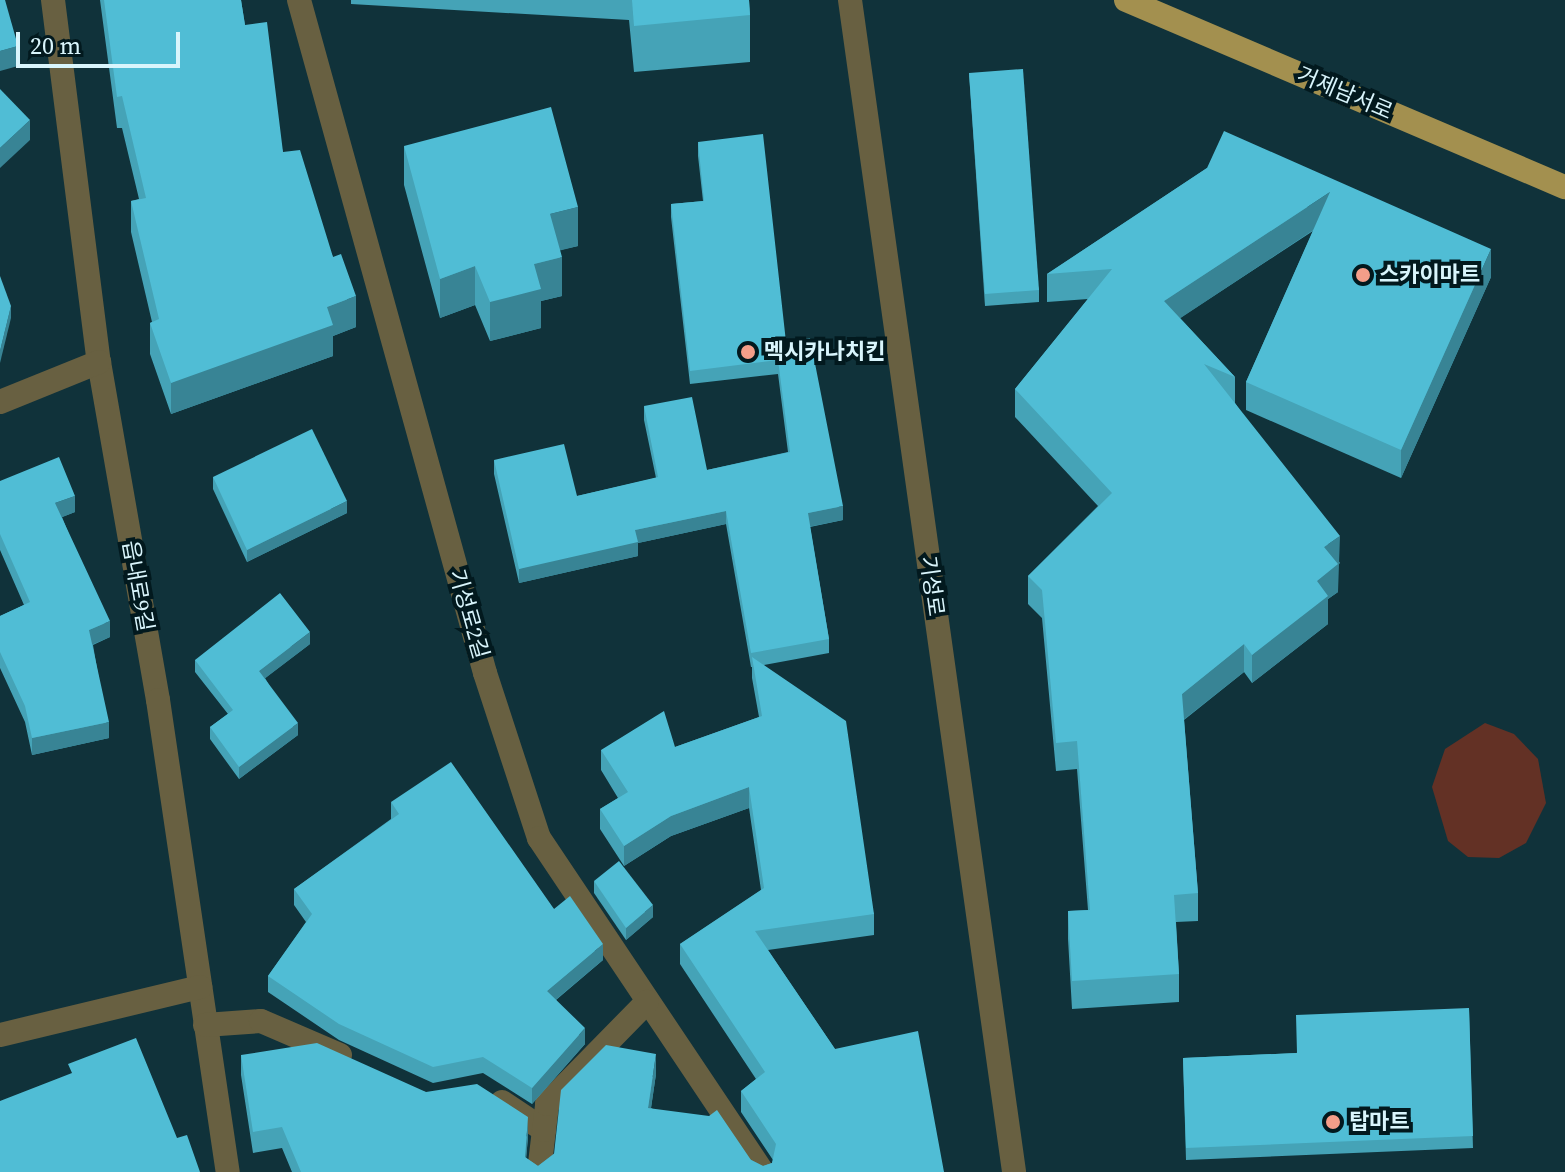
<!DOCTYPE html>
<meta charset="utf-8">
<style>
body{margin:0}
#map{position:relative;width:1565px;height:1172px;overflow:hidden;background:#10323a;font-family:"Source Serif 4","Noto Sans KR",serif}
div>[style]{position:absolute}
[style*='--x']{left:calc(var(--x)*1px);top:calc(var(--y)*1px);width:calc(var(--w)*1px);rotate:calc(var(--a)*1deg)}
.green>*{inset:0;background:#633125}
.minor>*{height:24px;margin:-12px;padding:0 12px;transform-origin:12px;border-radius:12px;background:#686041}
.major>*{height:24px;margin:-12px;padding:0 12px;transform-origin:12px;border-radius:12px;background:#a3904f}
.wall>*{inset:0;background:#45a3b7}
.shaded-wall>*{inset:0;background:#388495}
.building>*{inset:0;background:#50bdd5}
.dots>*{width:22px;height:22px;translate:-50% -50%;box-sizing:border-box;border:4px solid #02191e;border-radius:50%}
span{translate:-50% -50%;white-space:nowrap;text-align:center;line-height:1.15;-webkit-text-stroke:8px #02191e;paint-order:stroke}
.street-label{font-size:22px;color:#d9f5fc}
.poi-label{font-size:22px;color:#d9f5fc;font-weight:700}
.left{translate:0 -50%;text-align:left}
.scale{position:absolute;left:16px;top:32px;width:164px;height:36px;box-sizing:border-box;border:4px solid #d9f5fc;border-top:0;padding-left:10px;font-size:24px;line-height:28px;white-space:nowrap;color:#d9f5fc;-webkit-text-stroke:6px #02191e;paint-order:stroke}
</style>
<div id="map">
<div class="green">
<div style="clip-path:polygon(1485px 723px,1514px 734px,1538px 759px,1546px 803px,1526px 843px,1499px 858px,1468px 857px,1448px 841px,1432px 787px,1445px 749px)"></div>
</div>
<div class="minor">
<div style="--x:53;--y:0;--w:365;--a:82.8"></div>
<div style="--x:99;--y:362;--w:343;--a:80.1"></div>
<div style="--x:158;--y:700;--w:477;--a:81.6"></div>
<div style="--x:299;--y:0;--w:698;--a:74.55"></div>
<div style="--x:485;--y:673;--w:174;--a:71.9"></div>
<div style="--x:539;--y:838;--w:402;--a:56.2"></div>
<div style="--x:850;--y:0;--w:1183;--a:82.03"></div>
<div style="--x:0;--y:402;--w:107;--a:-22"></div>
<div style="--x:205;--y:1025;--w:56;--a:-4.1"></div>
<div style="--x:261;--y:1021;--w:86;--a:23.3"></div>
<div style="--x:0;--y:1035;--w:206;--a:-13.5"></div>
<div style="--x:502;--y:1102;--w:50;--a:33.7"></div>
<div style="--x:544;--y:1130;--w:42;--a:96.8"></div>
<div style="--x:544;--y:1130;--w:26;--a:-83"></div>
<div style="--x:547;--y:1104;--w:143;--a:-45.6"></div>
</div>
<div class="major">
<div style="--x:1126;--y:0;--w:477;--a:23.1"></div>
</div>
<div class="wall">
<div style="clip-path:polygon(100px 0,241px 0,245px 25px,283px 152px,333px 257px,356px 327px,333px 336px,333px 356px,171px 414px,150px 354px,150px 323px,152px 322px,131px 232px,131px 201px,139px 199px,122px 128px,117px 128px)"></div>
<div style="clip-path:polygon(351px 0,749px 0,750px 15px,750px 62px,634px 72px,629px 20px,351px 4px)"></div>
<div style="clip-path:polygon(969px 73px,1039px 290px,1039px 302px,985px 306px)"></div>
<div style="clip-path:polygon(698px 142px,786px 342px,843px 520px,810px 527px,829px 639px,829px 653px,764px 665px,874px 914px,874px 935px,768px 950px,835px 1049px,944px 1172px,292px 1172px,282px 1148px,253px 1153px,241px 1075px,241px 1055px,426px 1092px,528px 1137px,526px 1158px,538px 1166px,656px 1074px,651px 1108px,763px 1166px,772px 1163px,773px 1160px,741px 1112px,741px 1091px,756px 1079px,680px 964px,680px 944px,761px 890px,749px 808px,671px 836px,624px 866px,600px 829px,600px 809px,618px 798px,601px 770px,601px 750px,675px 747px,759px 717px,752px 678px,752px 667px,751px 667px,726px 524px,638px 543px,638px 556px,519px 583px,494px 474px,494px 460px,577px 496px,656px 478px,644px 420px,644px 406px,707px 470px,788px 452px,778px 374px,690px 384px,671px 217px,671px 204px,703px 201px,698px 156px)"></div>
<div style="clip-path:polygon(404px 146px,578px 246px,560px 250px,562px 296px,541px 301px,541px 328px,490px 341px,475px 305px,440px 318px,404px 185px)"></div>
<div style="clip-path:polygon(1207px 168px,1491px 277px,1401px 478px,1246px 410px,1246px 382px,1313px 231px,1180px 318px,1235px 377px,1235px 403px,1340px 563px,1338px 565px,1338px 592px,1328px 599px,1328px 624px,1252px 683px,1244px 672px,1184px 720px,1198px 893px,1198px 921px,1176px 922px,1179px 974px,1179px 1002px,1072px 1009px,1068px 939px,1068px 911px,1088px 910px,1077px 769px,1056px 771px,1042px 618px,1028px 604px,1028px 576px,1098px 506px,1015px 417px,1015px 389px,1088px 299px,1047px 302px,1047px 274px)"></div>
<div style="clip-path:polygon(213px 477px,347px 513px,247px 562px,213px 489px)"></div>
<div style="clip-path:polygon(0 481px,75px 512px,62px 517px,110px 637px,93px 645px,109px 738px,32px 755px,25px 722px,0 668px,0 616px,24px 605px,0 550px)"></div>
<div style="clip-path:polygon(310px 644px,265px 678px,298px 735px,239px 779px,210px 739px,210px 727px,228px 714px,195px 672px,195px 660px)"></div>
<div style="clip-path:polygon(391px 802px,554px 909px,603px 960px,556px 1000px,585px 1044px,532px 1104px,483px 1073px,433px 1083px,339px 1040px,268px 992px,268px 976px,306px 922px,294px 905px,294px 889px,391px 819px)"></div>
<div style="clip-path:polygon(594px 881px,653px 917px,626px 940px,594px 893px)"></div>
<div style="clip-path:polygon(1469px 1008px,1473px 1148px,1186px 1160px,1183px 1058px,1296px 1053px)"></div>
</div>
<div class="shaded-wall">
<div style="clip-path:polygon(18px 46px,18px 66px,0 71px,0 51px)"></div>
<div style="clip-path:polygon(30px 120px,30px 140px,0 168px,0 148px)"></div>
<div style="clip-path:polygon(1330px 192px,1330px 219px,1164px 329px,1164px 301px)"></div>
<div style="clip-path:polygon(578px 207px,578px 246px,550px 253px,550px 214px)"></div>
<div style="clip-path:polygon(1491px 249px,1491px 277px,1401px 478px,1401px 450px)"></div>
<div style="clip-path:polygon(562px 257px,562px 296px,541px 301px,541px 328px,490px 341px,490px 302px,534px 264px)"></div>
<div style="clip-path:polygon(475px 266px,475px 305px,440px 318px,440px 279px)"></div>
<div style="clip-path:polygon(356px 296px,356px 327px,333px 336px,333px 356px,171px 414px,171px 383px,327px 307px)"></div>
<div style="clip-path:polygon(11px 306px,11px 318px,0 363px,0 351px)"></div>
<div style="clip-path:polygon(75px 496px,75px 512px,55px 520px,55px 503px)"></div>
<div style="clip-path:polygon(347px 501px,347px 513px,247px 562px,247px 550px)"></div>
<div style="clip-path:polygon(843px 506px,843px 520px,808px 527px,808px 513px)"></div>
<div style="clip-path:polygon(726px 511px,726px 524px,638px 543px,638px 556px,519px 583px,519px 569px,635px 530px)"></div>
<div style="clip-path:polygon(1340px 536px,1338px 592px,1328px 599px,1328px 624px,1252px 683px,1252px 655px,1317px 581px,1324px 547px)"></div>
<div style="clip-path:polygon(110px 621px,110px 637px,89px 646px,89px 630px)"></div>
<div style="clip-path:polygon(310px 632px,310px 644px,259px 683px,259px 671px)"></div>
<div style="clip-path:polygon(1244px 644px,1244px 672px,1182px 721px,1182px 694px)"></div>
<div style="clip-path:polygon(109px 722px,109px 738px,32px 755px,32px 738px)"></div>
<div style="clip-path:polygon(298px 723px,298px 735px,239px 779px,239px 767px)"></div>
<div style="clip-path:polygon(749px 787px,749px 808px,671px 836px,624px 866px,624px 846px,671px 816px)"></div>
<div style="clip-path:polygon(653px 905px,653px 917px,626px 940px,626px 928px)"></div>
<div style="clip-path:polygon(603px 944px,603px 960px,547px 1007px,547px 991px)"></div>
<div style="clip-path:polygon(585px 1028px,585px 1044px,532px 1104px,532px 1088px)"></div>
<div style="clip-path:polygon(656px 1054px,656px 1074px,648px 1128px,648px 1108px)"></div>
<div style="clip-path:polygon(528px 1117px,528px 1137px,525px 1172px,525px 1157px)"></div>
</div>
<div class="building">
<div style="clip-path:polygon(0 0,5px 0,18px 46px,0 51px)"></div>
<div style="clip-path:polygon(104px 0,241px 0,245px 25px,267px 22px,283px 152px,300px 150px,333px 257px,341px 254px,356px 296px,327px 307px,333px 325px,171px 383px,150px 323px,159px 319px,131px 201px,146px 198px,122px 96px,117px 97px)"></div>
<div style="clip-path:polygon(632px 0,749px 0,750px 15px,634px 26px)"></div>
<div style="clip-path:polygon(1023px 69px,1039px 290px,985px 294px,969px 73px)"></div>
<div style="clip-path:polygon(0 89px,30px 120px,0 148px)"></div>
<div style="clip-path:polygon(551px 107px,578px 207px,550px 214px,562px 257px,534px 264px,541px 289px,490px 302px,475px 266px,440px 279px,404px 146px)"></div>
<div style="clip-path:polygon(1224px 131px,1491px 249px,1401px 450px,1246px 382px,1330px 192px,1164px 301px,1235px 377px,1204px 364px,1340px 536px,1324px 547px,1338px 564px,1317px 581px,1328px 596px,1252px 655px,1244px 644px,1182px 694px,1198px 893px,1174px 895px,1179px 974px,1072px 981px,1068px 911px,1090px 910px,1077px 741px,1056px 743px,1042px 590px,1028px 576px,1112px 493px,1015px 389px,1112px 269px,1047px 274px,1207px 168px)"></div>
<div style="clip-path:polygon(763px 134px,786px 342px,810px 338px,843px 506px,808px 513px,829px 639px,751px 653px,726px 511px,635px 530px,638px 542px,519px 569px,494px 460px,564px 444px,577px 496px,658px 477px,644px 406px,692px 397px,707px 470px,790px 452px,778px 360px,690px 371px,671px 204px,704px 201px,698px 142px)"></div>
<div style="clip-path:polygon(0 276px,11px 306px,0 351px)"></div>
<div style="clip-path:polygon(312px 429px,347px 501px,247px 550px,213px 477px)"></div>
<div style="clip-path:polygon(59px 457px,75px 496px,55px 503px,110px 621px,89px 630px,109px 722px,32px 738px,25px 706px,0 652px,0 616px,30px 602px,0 534px,0 481px)"></div>
<div style="clip-path:polygon(280px 593px,310px 632px,259px 671px,298px 723px,239px 767px,210px 727px,233px 710px,195px 660px)"></div>
<div style="clip-path:polygon(752px 657px,846px 721px,874px 914px,755px 931px,835px 1049px,918px 1031px,944px 1172px,301px 1172px,282px 1127px,253px 1132px,241px 1055px,317px 1043px,426px 1092px,477px 1084px,528px 1117px,525px 1157px,538px 1166px,554px 1154px,561px 1090px,606px 1045px,656px 1054px,648px 1108px,709px 1116px,717px 1110px,751px 1160px,763px 1166px,772px 1163px,776px 1144px,741px 1091px,765px 1072px,680px 944px,764px 888px,749px 787px,671px 816px,624px 846px,600px 809px,628px 792px,601px 750px,664px 711px,675px 747px,762px 716px)"></div>
<div style="clip-path:polygon(451px 762px,554px 909px,570px 896px,603px 944px,547px 991px,585px 1028px,532px 1088px,483px 1057px,433px 1067px,339px 1024px,268px 976px,312px 914px,294px 889px,399px 814px,391px 802px)"></div>
<div style="clip-path:polygon(619px 861px,653px 905px,626px 928px,594px 881px)"></div>
<div style="clip-path:polygon(1469px 1008px,1473px 1136px,1186px 1148px,1183px 1058px,1297px 1053px,1296px 1015px)"></div>
<div style="clip-path:polygon(136px 1038px,177px 1138px,187px 1135px,200px 1172px,0 1172px,0 1101px,72px 1073px,68px 1064px)"></div>
</div>
<div class="dots">
<div style="left:1363px;top:275px;background:#f49e89"></div>
<div style="left:748px;top:352px;background:#f49e89"></div>
<div style="left:1333px;top:1122px;background:#f49e89"></div>
</div>
<div class="street-label">
<span style="left:1345px;top:93px;rotate:23deg">거제남서로</span>
<span style="left:138px;top:586px;rotate:80deg">읍내로9길</span>
<span style="left:932px;top:586px;rotate:82deg">기성로</span>
<span style="left:469px;top:614px;rotate:74deg">기성로2길</span>
</div>
<div class="poi-label">
<span class="left" style="left:1379px;top:275px">스카이마트</span>
<span class="left" style="left:764px;top:352px">멕시카나치킨</span>
<span class="left" style="left:1349px;top:1122px">탑마트</span>
</div>
<div class="scale">20 m</div>
</div>
